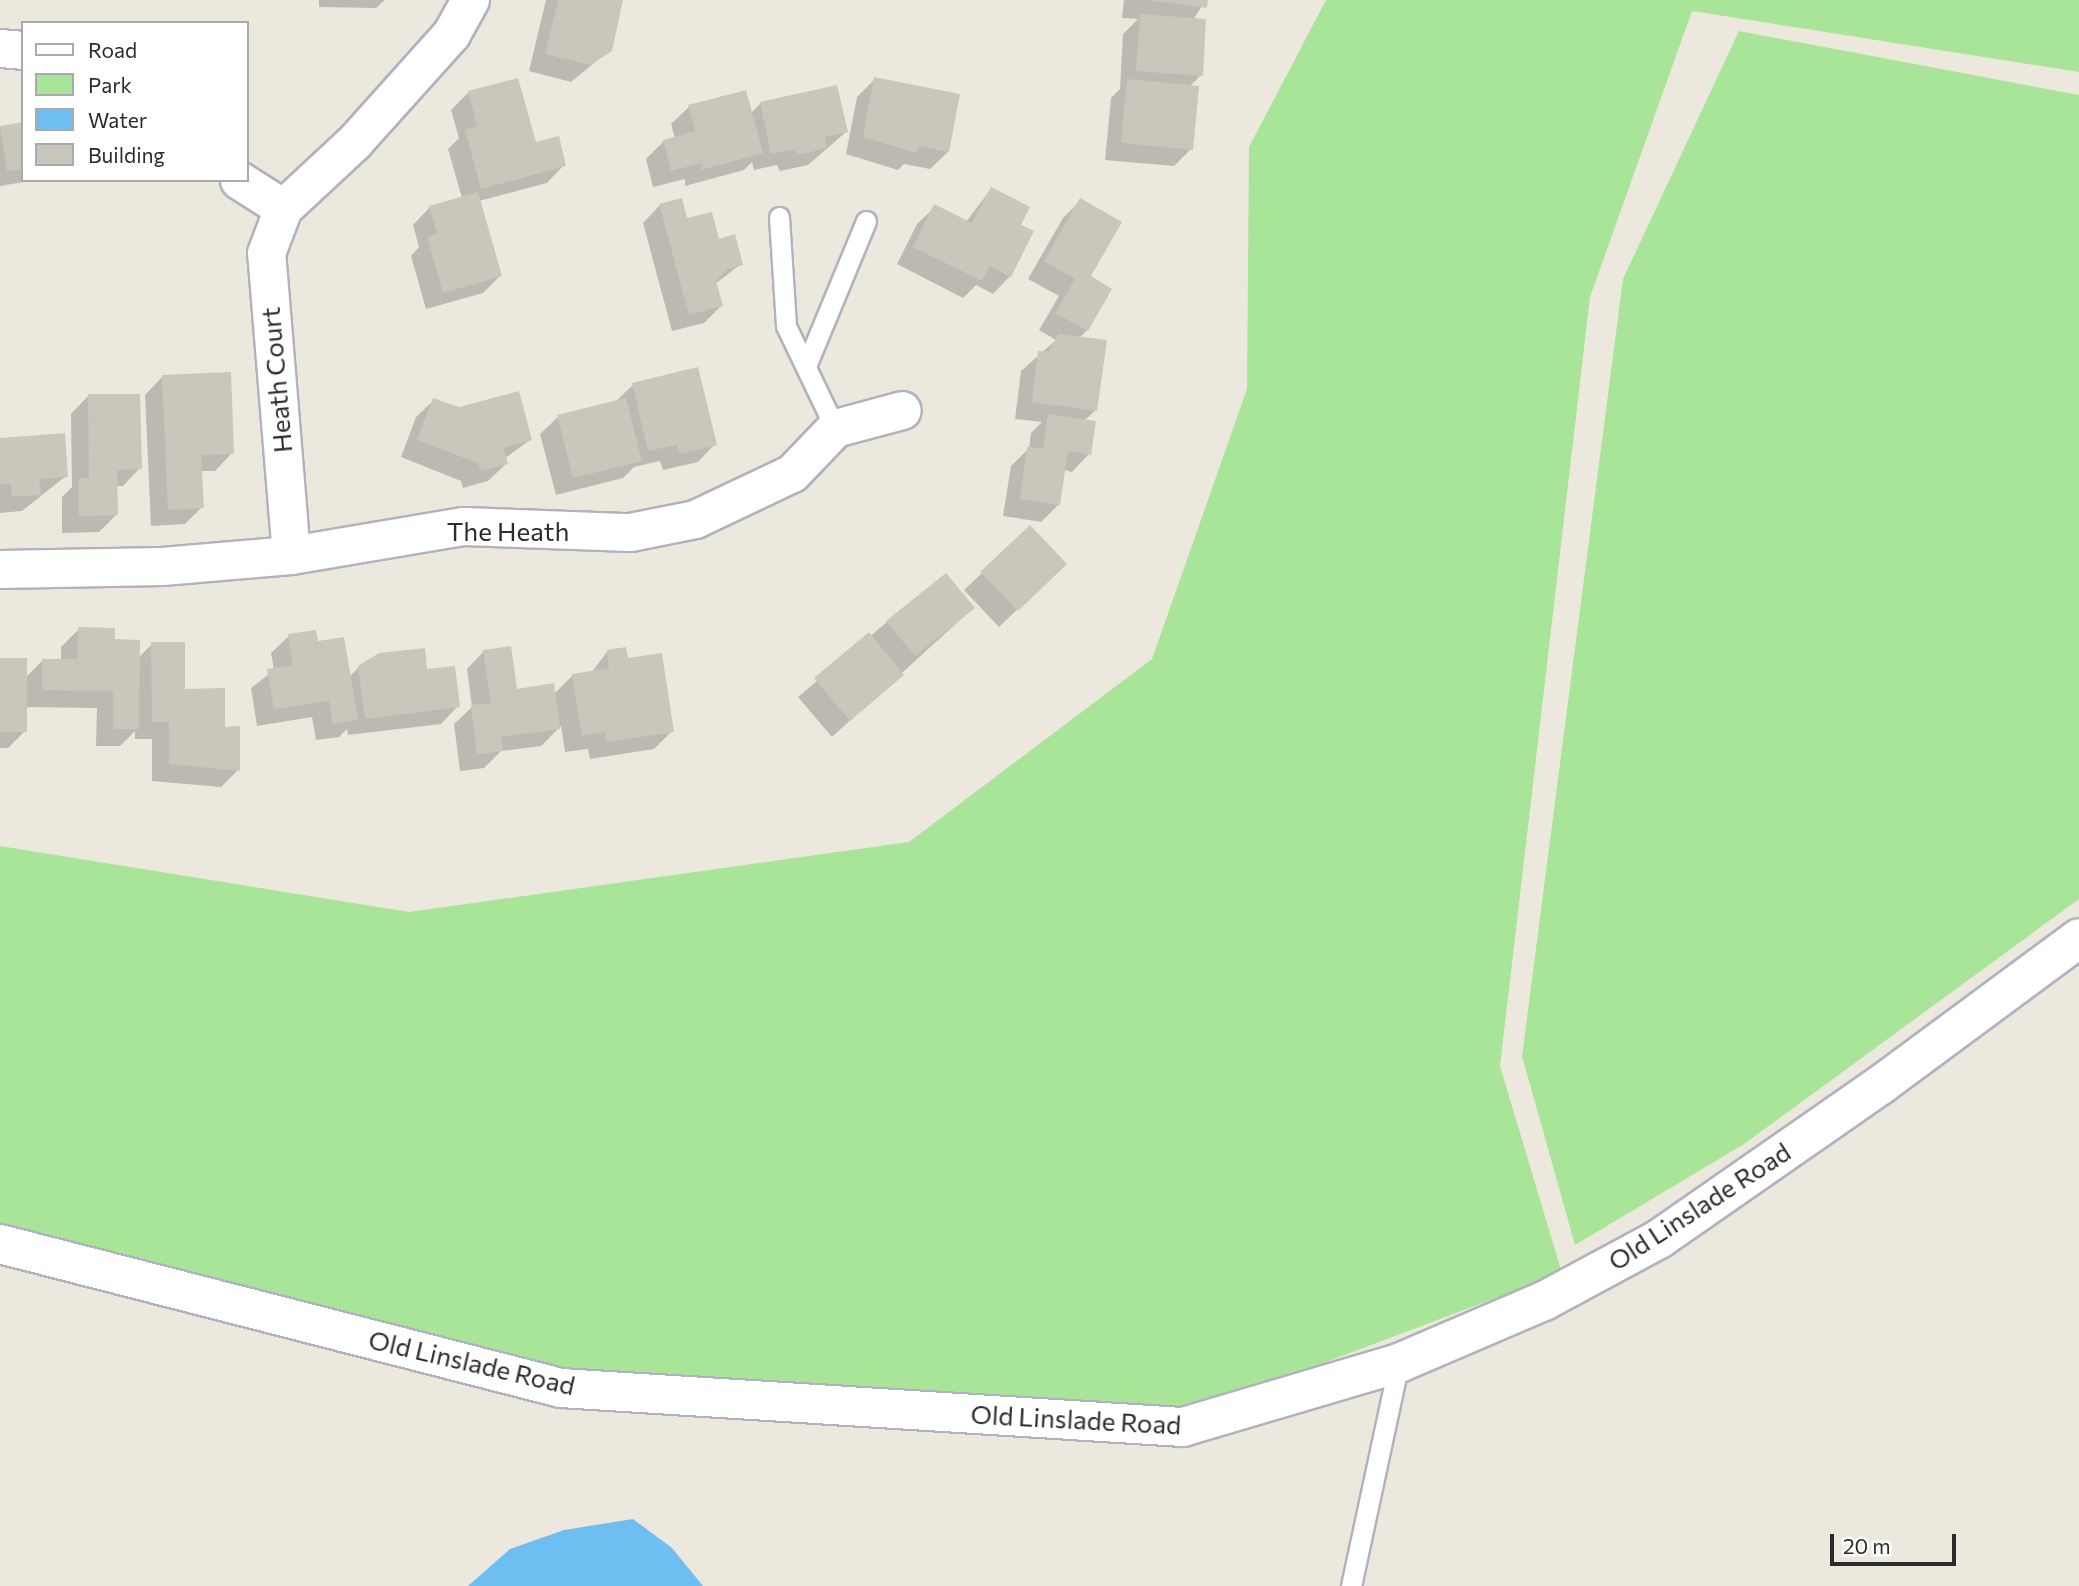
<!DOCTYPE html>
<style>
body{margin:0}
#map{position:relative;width:2079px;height:1586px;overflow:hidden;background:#ede8dd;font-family:Commissioner,sans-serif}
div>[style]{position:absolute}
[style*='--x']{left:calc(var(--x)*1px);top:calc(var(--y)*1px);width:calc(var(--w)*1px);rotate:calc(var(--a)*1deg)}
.green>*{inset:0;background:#a9e598}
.water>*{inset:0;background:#6ebef2}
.shadow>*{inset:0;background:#0003}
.building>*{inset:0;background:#c9c6bc}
.roads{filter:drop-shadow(2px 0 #b1b2bf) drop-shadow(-2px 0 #b1b2bf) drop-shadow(0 2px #b1b2bf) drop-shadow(0 -2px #b1b2bf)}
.service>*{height:19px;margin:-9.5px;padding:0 9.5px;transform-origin:9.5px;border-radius:9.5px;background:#fff}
.minor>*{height:37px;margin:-18.5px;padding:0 18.5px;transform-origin:18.5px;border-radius:18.5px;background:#fff}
.tertiary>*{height:38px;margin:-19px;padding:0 19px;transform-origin:19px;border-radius:19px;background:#fff}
span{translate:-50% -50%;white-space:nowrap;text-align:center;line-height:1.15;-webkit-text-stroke:7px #fff;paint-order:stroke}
.street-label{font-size:26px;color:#2b2b2b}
.legend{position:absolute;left:21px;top:21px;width:228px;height:161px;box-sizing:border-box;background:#fff;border:2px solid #aaa;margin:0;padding:9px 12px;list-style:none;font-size:21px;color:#2b2b2b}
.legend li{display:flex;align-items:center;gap:14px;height:35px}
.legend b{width:35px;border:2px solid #aaa}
.scale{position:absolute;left:1830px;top:1534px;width:126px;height:32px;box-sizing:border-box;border:4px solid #2b2b2b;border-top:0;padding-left:9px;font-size:21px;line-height:24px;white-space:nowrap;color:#2b2b2b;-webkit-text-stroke:5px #fff;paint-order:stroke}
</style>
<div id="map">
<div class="green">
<div style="clip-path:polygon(1326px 0,2079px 0,2079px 72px,1692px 11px,1590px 297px,1500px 1066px,1562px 1273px,1181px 1417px,563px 1379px,0 1234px,0 846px,409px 912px,909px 842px,1152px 659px,1247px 389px,1249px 147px)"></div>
<div style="clip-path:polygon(1739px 31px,2079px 95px,2079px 899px,1744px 1144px,1575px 1245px,1522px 1056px,1623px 279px)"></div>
</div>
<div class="water">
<div style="clip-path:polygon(633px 1519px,672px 1548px,703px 1586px,468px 1586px,510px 1549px,564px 1530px)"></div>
</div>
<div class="shadow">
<div style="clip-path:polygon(319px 0,385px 0,376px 8px,319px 7px)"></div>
<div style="clip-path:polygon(546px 0,622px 0,610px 50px,571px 82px,529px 71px)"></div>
<div style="clip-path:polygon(1124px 0,1206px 0,1193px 20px,1201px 75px,1189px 87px,1191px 149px,1174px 166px,1105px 160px,1111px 98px,1120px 89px,1123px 34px,1138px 19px,1122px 18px)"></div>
<div style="clip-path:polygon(875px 79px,948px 152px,930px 169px,904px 164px,898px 170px,846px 154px,857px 97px)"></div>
<div style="clip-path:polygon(469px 92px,564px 165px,547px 183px,479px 201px,500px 276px,483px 293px,426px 309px,411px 256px,419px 247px,413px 225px,430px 207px,462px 198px,448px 149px,459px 138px,451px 110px)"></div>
<div style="clip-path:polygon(761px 103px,846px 132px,808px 165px,780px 171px,777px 165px,754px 170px,752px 162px,744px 170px,685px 186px,685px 179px,653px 187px,646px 159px,663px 142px,675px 138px,671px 124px,689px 107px,751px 113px)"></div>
<div style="clip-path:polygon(23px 124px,23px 180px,36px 180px,0 186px,0 127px)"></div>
<div style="clip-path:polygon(991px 189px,1019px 226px,1010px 276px,993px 294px,976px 285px,963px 298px,897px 264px,917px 224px,935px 207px,966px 222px)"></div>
<div style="clip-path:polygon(1081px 200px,1089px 277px,1087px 330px,1078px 339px,1096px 410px,1084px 421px,1089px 454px,1072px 472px,1064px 470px,1059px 504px,1041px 522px,1003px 516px,1011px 466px,1029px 448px,1031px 433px,1042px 422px,1015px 419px,1021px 371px,1056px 340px,1039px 330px,1059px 296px,1028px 279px,1063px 218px)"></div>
<div style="clip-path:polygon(660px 205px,718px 241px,741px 264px,715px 284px,721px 306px,704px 323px,672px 331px,643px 223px)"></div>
<div style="clip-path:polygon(162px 377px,232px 453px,215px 471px,200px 471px,202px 507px,185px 524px,151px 526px,145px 395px)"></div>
<div style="clip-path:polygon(633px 385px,715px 444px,698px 462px,663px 470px,660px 461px,634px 467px,623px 478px,556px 495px,540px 434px,558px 417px,615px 402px)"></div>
<div style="clip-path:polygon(88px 396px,140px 468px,123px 486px,116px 486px,116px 515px,99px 532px,62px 533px,62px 497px,72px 487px,71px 414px)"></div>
<div style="clip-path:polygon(434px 400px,530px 440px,504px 459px,506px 464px,488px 481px,463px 488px,461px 481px,401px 457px,416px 417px)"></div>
<div style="clip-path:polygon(0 440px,66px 476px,22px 511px,0 513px)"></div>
<div style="clip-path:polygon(982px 573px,1047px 581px,999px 627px,964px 590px)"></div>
<div style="clip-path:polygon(973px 608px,832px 737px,798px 697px,887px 622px)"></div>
<div style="clip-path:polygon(79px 629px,113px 641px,138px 658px,152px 644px,183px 691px,223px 728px,238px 770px,221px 787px,152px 781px,152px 739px,135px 739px,135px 731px,120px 746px,96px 746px,97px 708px,25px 707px,25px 731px,8px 748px,0 748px,0 660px,25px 678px,42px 661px,61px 661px,61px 647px)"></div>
<div style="clip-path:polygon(289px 636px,316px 643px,349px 677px,359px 667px,426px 671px,458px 706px,441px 724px,348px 735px,347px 729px,339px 737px,316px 740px,312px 717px,257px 726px,251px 688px,274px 670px,271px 653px)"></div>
<div style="clip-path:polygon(484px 651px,515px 691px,554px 694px,573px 675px,591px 673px,607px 652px,627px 660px,672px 731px,654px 749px,590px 759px,588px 749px,565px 752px,561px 726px,541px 746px,501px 751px,484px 768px,460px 771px,454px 724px,472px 707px,467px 669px)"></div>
</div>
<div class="building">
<div style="clip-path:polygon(558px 0,623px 0,612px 51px,590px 65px,545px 54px)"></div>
<div style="clip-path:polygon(1148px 0,1208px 0,1207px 8px)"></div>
<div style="clip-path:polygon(1140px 14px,1206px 19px,1203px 76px,1136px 71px)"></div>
<div style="clip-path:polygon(874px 77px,960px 94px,949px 152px,919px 146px,917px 153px,863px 137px)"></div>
<div style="clip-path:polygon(518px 78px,536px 142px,559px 136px,566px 166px,481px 189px,465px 130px,477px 126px,468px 91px)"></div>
<div style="clip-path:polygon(1127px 79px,1199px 86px,1193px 150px,1121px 143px)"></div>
<div style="clip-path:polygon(837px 85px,848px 132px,825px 137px,827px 148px,798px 155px,794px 149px,771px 154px,760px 102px)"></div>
<div style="clip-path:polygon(746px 90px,763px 153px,701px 170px,702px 163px,671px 171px,663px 140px,695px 131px,688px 105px)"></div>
<div style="clip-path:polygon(23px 122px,23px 169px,7px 171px,0 126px)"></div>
<div style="clip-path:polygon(991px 187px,1030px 207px,1021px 225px,1034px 231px,1011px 277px,990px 266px,982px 281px,913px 247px,934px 204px,972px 223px)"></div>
<div style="clip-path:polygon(478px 192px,502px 276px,443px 293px,427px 237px,437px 234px,429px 206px)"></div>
<div style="clip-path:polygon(682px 198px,687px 218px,712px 212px,719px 239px,735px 234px,743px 265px,728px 269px,716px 281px,723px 306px,689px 315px,659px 204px)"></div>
<div style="clip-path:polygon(1080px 198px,1122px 222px,1091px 276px,1112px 289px,1088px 331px,1055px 313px,1075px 279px,1044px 261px)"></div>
<div style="clip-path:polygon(1059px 334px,1107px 340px,1097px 411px,1032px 402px,1038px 351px,1048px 352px)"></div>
<div style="clip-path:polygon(698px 367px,717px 445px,680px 454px,677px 445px,648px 451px,632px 383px)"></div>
<div style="clip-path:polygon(231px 372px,234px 454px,201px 455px,204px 508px,168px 510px,162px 375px)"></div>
<div style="clip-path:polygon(519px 391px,532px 440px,503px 448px,508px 464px,481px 471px,478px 463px,417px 440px,433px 398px,459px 407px)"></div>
<div style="clip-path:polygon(88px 394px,140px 394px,142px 469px,117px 470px,118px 515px,79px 516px,79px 478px,89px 478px)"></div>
<div style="clip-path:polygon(626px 398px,642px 461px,573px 478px,557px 415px)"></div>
<div style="clip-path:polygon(1048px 414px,1096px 421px,1091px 455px,1068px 451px,1060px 505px,1020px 499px,1027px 447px,1043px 449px)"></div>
<div style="clip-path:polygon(65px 433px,68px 477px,39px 479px,41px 495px,12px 497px,11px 484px,0 484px,0 438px)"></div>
<div style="clip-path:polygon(1030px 525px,1067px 564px,1018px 611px,980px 572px)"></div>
<div style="clip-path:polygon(946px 573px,975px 608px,915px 656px,886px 621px)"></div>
<div style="clip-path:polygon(78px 627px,115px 628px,115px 639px,140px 640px,139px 729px,113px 729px,113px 691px,42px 690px,42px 659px,77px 659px)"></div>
<div style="clip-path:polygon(316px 630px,318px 641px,344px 637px,358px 720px,333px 724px,329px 701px,274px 709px,267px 669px,293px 665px,288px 634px)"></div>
<div style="clip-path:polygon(869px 632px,904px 675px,850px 721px,814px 678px)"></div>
<div style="clip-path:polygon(151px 642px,185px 642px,185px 689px,225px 688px,225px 727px,240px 726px,240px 771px,169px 764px,169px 722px,152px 722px)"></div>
<div style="clip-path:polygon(511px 646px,517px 689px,554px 683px,560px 729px,501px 737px,503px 751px,477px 755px,471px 705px,491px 703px,483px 650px)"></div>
<div style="clip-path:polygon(626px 647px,628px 658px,662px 653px,674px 732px,607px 742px,605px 732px,582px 736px,572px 674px,609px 668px,607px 650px)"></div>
<div style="clip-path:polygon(425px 648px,427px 669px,455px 666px,460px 707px,365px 719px,358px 666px,379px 653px)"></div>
<div style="clip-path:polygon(0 658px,27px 658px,27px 732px,0 732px)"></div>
</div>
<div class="roads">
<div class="service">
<div style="--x:779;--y:217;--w:109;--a:86.3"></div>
<div style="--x:786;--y:326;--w:113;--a:64.3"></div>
<div style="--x:806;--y:366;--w:157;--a:-67.5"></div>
<div style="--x:1351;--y:1586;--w:228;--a:-77.9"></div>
</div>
<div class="minor">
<div style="--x:0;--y:48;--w:23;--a:5"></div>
<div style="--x:239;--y:180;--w:52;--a:32.5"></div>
<div style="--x:291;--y:555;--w:303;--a:-94.7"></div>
<div style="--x:266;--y:253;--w:48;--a:-69.3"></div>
<div style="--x:283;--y:208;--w:97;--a:-42.9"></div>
<div style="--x:354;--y:142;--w:145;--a:-48.1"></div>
<div style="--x:451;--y:34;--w:39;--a:-61"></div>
<div style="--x:0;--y:569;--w:162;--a:-1.1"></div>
<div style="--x:162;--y:566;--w:129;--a:-4.9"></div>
<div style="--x:291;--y:555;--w:174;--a:-9.6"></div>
<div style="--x:463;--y:526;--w:167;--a:2.1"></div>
<div style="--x:630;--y:532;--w:66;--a:-11.3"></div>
<div style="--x:695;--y:519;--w:107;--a:-25.4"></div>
<div style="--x:792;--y:473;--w:62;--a:-46.3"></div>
<div style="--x:835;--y:428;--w:69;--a:-15"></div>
</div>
<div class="tertiary">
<div style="--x:0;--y:1244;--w:579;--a:14.4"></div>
<div style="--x:561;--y:1388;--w:623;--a:3.59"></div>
<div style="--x:1183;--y:1427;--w:225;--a:-16.5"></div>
<div style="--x:1399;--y:1363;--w:158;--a:-23.2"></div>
<div style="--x:1544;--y:1301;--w:131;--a:-28.3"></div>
<div style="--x:1659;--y:1239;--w:272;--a:-34.8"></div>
<div style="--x:1882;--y:1084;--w:245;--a:-36.5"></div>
</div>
</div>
<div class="street-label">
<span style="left:276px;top:380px;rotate:-95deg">Heath Court</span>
<span style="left:508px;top:531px">The Heath</span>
<span style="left:1699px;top:1206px;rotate:-33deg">Old Linslade Road</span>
<span style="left:472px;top:1362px;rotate:13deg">Old Linslade Road</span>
<span style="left:1076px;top:1419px;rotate:3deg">Old Linslade Road</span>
</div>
<ul class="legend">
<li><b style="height:9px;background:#fff"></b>Road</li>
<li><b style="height:19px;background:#a9e598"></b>Park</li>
<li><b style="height:19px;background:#6ebef2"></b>Water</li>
<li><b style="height:19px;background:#c9c6bc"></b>Building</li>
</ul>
<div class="scale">20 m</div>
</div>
